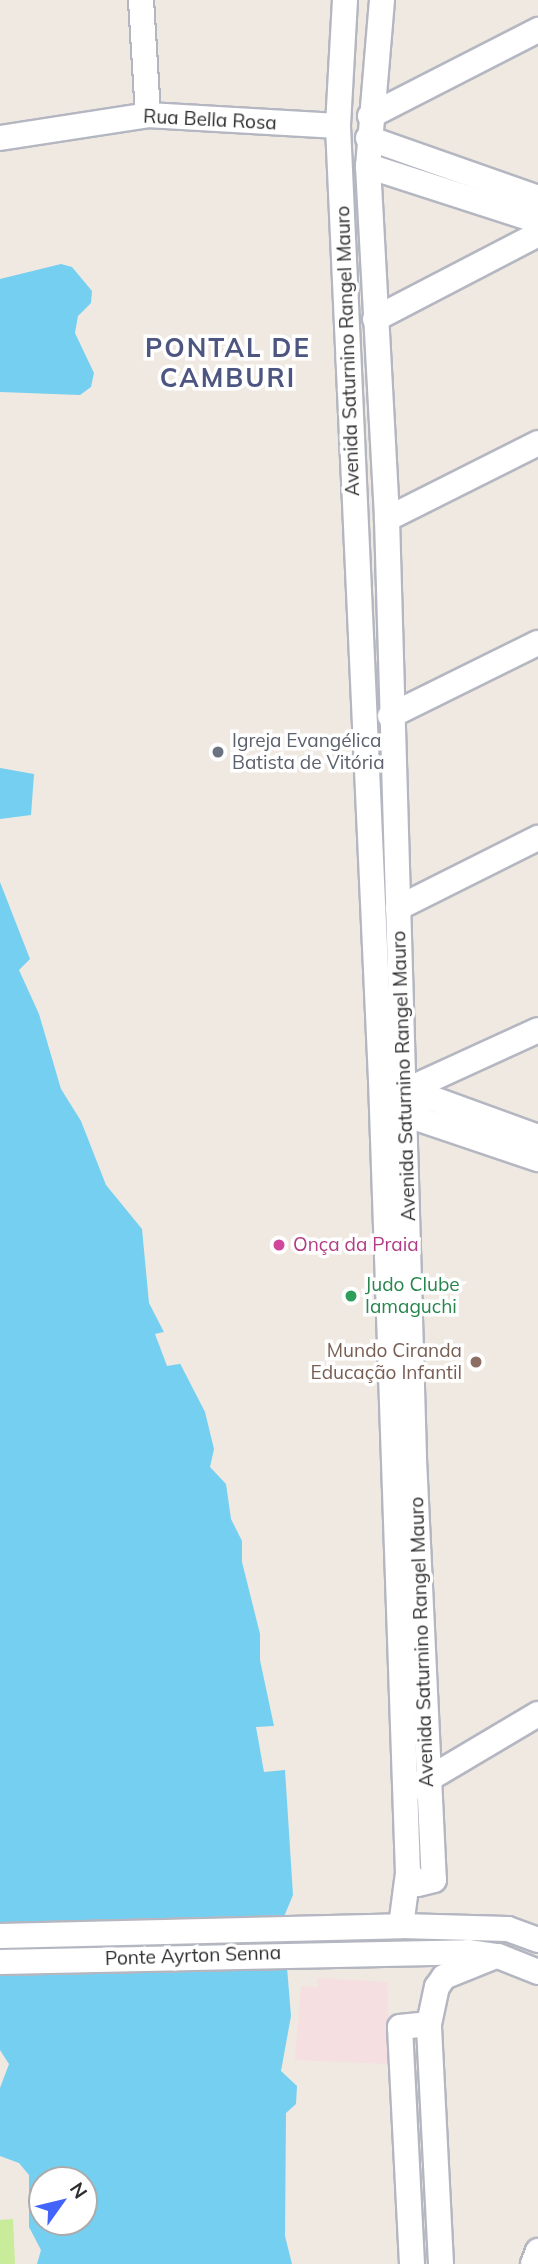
<!DOCTYPE html>
<meta charset="utf-8">
<style>
body{margin:0}
#map{position:relative;width:538px;height:2264px;overflow:hidden;background:#efe9e1;font-family:Mulish,sans-serif}
div>[style]{position:absolute}
[style*='--x']{left:calc(var(--x)*1px);top:calc(var(--y)*1px);width:calc(var(--w)*1px);rotate:calc(var(--a)*1deg)}
.medical>*{inset:0;background:#f5dfe0}
.pitch>*{inset:0;background:#c9ec9a}
.water>*{inset:0;background:#75cff0}
.pier>*{inset:0;background:#efe9e1}
.roads{filter:drop-shadow(2px 0 #b4b7c1) drop-shadow(-2px 0 #b4b7c1) drop-shadow(0 2px #b4b7c1) drop-shadow(0 -2px #b4b7c1)}
.minor>*{height:24px;margin:-12px;padding:0 12px;transform-origin:12px;border-radius:12px;background:#fff}
.dots>*{width:19px;height:19px;translate:-50% -50%;box-sizing:border-box;border:4px solid #fff;border-radius:50%}
span{translate:-50% -50%;white-space:nowrap;text-align:center;line-height:1.15;-webkit-text-stroke:7px #fff;paint-order:stroke}
.street-label{font-size:19px;color:#2e2e2e}
.worship-label{font-size:19px;color:#5b616d}
.left{translate:0 -50%;text-align:left}
.hotel-label{font-size:19px;color:#b23c85}
.leisure-label{font-size:19px;color:#27864d}
.education-label{font-size:19px;color:#785e54}
.right{translate:-100% -50%;text-align:right}
.district-label{font-size:26px;color:#4d5680;font-weight:700;letter-spacing:2px}
.north{position:absolute;left:28px;top:2166px;width:70px;height:70px;box-sizing:border-box;background:#fff;border:2px solid #ababab;border-radius:50%;rotate:56deg;font-size:19px;font-weight:700;line-height:28px;text-align:center;color:#2e2e2e}
.north::after{content:'';display:block;margin:auto;width:24px;height:32px;background:#4264fb;clip-path:polygon(50% 0,100% 100%,50% 72%,0 100%)}
</style>
<div id="map">
<div class="medical">
<div style="clip-path:polygon(318px 1978px,387px 1982px,390px 2064px,295px 2060px,301px 1986px,318px 1987px)"></div>
</div>
<div class="pitch">
<div style="clip-path:polygon(13px 2219px,15px 2264px,0 2264px,0 2220px)"></div>
</div>
<div class="water">
<div style="clip-path:polygon(61px 264px,72px 267px,92px 291px,91px 303px,78px 316px,75px 333px,94px 373px,91px 387px,80px 395px,0 392px,0 279px)"></div>
<div style="clip-path:polygon(0 768px,34px 774px,31px 815px,0 819px)"></div>
<div style="clip-path:polygon(evenodd,0 882px,30px 959px,19px 970px,39px 1014px,61px 1089px,81px 1121px,106px 1185px,142px 1229px,149px 1303px,205px 1412px,214px 1449px,210px 1467px,226px 1484px,231px 1519px,242px 1541px,242px 1562px,260px 1634px,260px 1660px,274px 1726px,256px 1727px,264px 1772px,285px 1770px,293px 1895px,283px 1919px,291px 2016px,281px 2071px,297px 2086px,296px 2104px,286px 2113px,285px 2236px,292px 2264px,37px 2264px,41px 2250px,29px 2227px,29px 2175px,19px 2163px,0 2156px,0 2088px,9px 2064px,0 2050px,0 882px,42px 2180px,84px 2180px,84px 2222px,42px 2222px,42px 2180px)"></div>
</div>
<div class="pier">
<div style="clip-path:polygon(168px 1331px,183px 1355px,185px 1363px,167px 1366px,155px 1334px)"></div>
</div>
<div class="roads">
<div class="minor">
<div style="--x:141;--y:0;--w:115;--a:86.5"></div>
<div style="--x:345;--y:0;--w:126;--a:93.2"></div>
<div style="--x:338;--y:126;--w:955;--a:87.42"></div>
<div style="--x:381;--y:1080;--w:793;--a:88.05"></div>
<div style="--x:408;--y:1873;--w:53;--a:97.5"></div>
<div style="--x:382;--y:0;--w:167;--a:94.8"></div>
<div style="--x:368;--y:166;--w:354;--a:86.9"></div>
<div style="--x:387;--y:519;--w:940;--a:88.35"></div>
<div style="--x:414;--y:1459;--w:421;--a:87.3"></div>
<div style="--x:434;--y:1880;--w:16;--a:166"></div>
<div style="--x:418;--y:1884;--w:15;--a:-132"></div>
<div style="--x:370;--y:116;--w:189;--a:-27.1"></div>
<div style="--x:0;--y:138;--w:150;--a:-8.8"></div>
<div style="--x:148;--y:115;--w:190;--a:3.3"></div>
<div style="--x:368;--y:138;--w:180;--a:19.4"></div>
<div style="--x:368;--y:166;--w:179;--a:17.9"></div>
<div style="--x:375;--y:319;--w:184;--a:-27.5"></div>
<div style="--x:387;--y:519;--w:169;--a:-26.7"></div>
<div style="--x:390;--y:716;--w:165;--a:-26.3"></div>
<div style="--x:398;--y:908;--w:157;--a:-26.6"></div>
<div style="--x:392;--y:1090;--w:40;--a:12"></div>
<div style="--x:431;--y:1098;--w:114;--a:20"></div>
<div style="--x:405;--y:1091;--w:146;--a:-24.6"></div>
<div style="--x:392;--y:1110;--w:154;--a:18.6"></div>
<div style="--x:415;--y:1787;--w:143;--a:-30.7"></div>
<div style="--x:0;--y:1936;--w:401;--a:-1.4"></div>
<div style="--x:401;--y:1926;--w:107;--a:1.6"></div>
<div style="--x:508;--y:1929;--w:32;--a:20"></div>
<div style="--x:0;--y:1962;--w:468;--a:-1.2"></div>
<div style="--x:468;--y:1952;--w:30;--a:8"></div>
<div style="--x:498;--y:1956;--w:43;--a:21.8"></div>
<div style="--x:412;--y:2264;--w:237;--a:-92.9"></div>
<div style="--x:400;--y:2027;--w:29;--a:-6"></div>
<div style="--x:441;--y:2264;--w:240;--a:-92.9"></div>
<div style="--x:429;--y:2024;--w:38;--a:-78"></div>
<div style="--x:437;--y:1987;--w:12;--a:-55"></div>
<div style="--x:444;--y:1977;--w:51;--a:-22"></div>
<div style="--x:533;--y:2264;--w:14;--a:-69"></div>
</div>
</div>
<div class="dots">
<div style="left:218px;top:752px;background:#6b7280"></div>
<div style="left:279px;top:1245px;background:#d1479c"></div>
<div style="left:351px;top:1296px;background:#2e9e5b"></div>
<div style="left:476px;top:1362px;background:#8d6e63"></div>
</div>
<div class="street-label">
<span style="left:210px;top:120px;rotate:3deg">Rua Bella Rosa</span>
<span style="left:348px;top:351px;rotate:-92deg">Avenida Saturnino Rangel Mauro</span>
<span style="left:404px;top:1076px;rotate:-92deg">Avenida Saturnino Rangel Mauro</span>
<span style="left:422px;top:1642px;rotate:-92deg">Avenida Saturnino Rangel Mauro</span>
<span style="left:193px;top:1956px;rotate:-2deg">Ponte Ayrton Senna</span>
</div>
<div class="worship-label">
<span class="left" style="left:232px;top:752px">Igreja Evangélica<br>Batista de Vitória</span>
</div>
<div class="hotel-label">
<span class="left" style="left:293px;top:1245px">Onça da Praia</span>
</div>
<div class="leisure-label">
<span class="left" style="left:365px;top:1296px">Judo Clube<br>Iamaguchi</span>
</div>
<div class="education-label">
<span class="right" style="left:462px;top:1362px">Mundo Ciranda<br>Educação Infantil</span>
</div>
<div class="district-label">
<span style="left:228px;top:363px">PONTAL DE<br>CAMBURI</span>
</div>
<div class="north">N</div>
</div>
